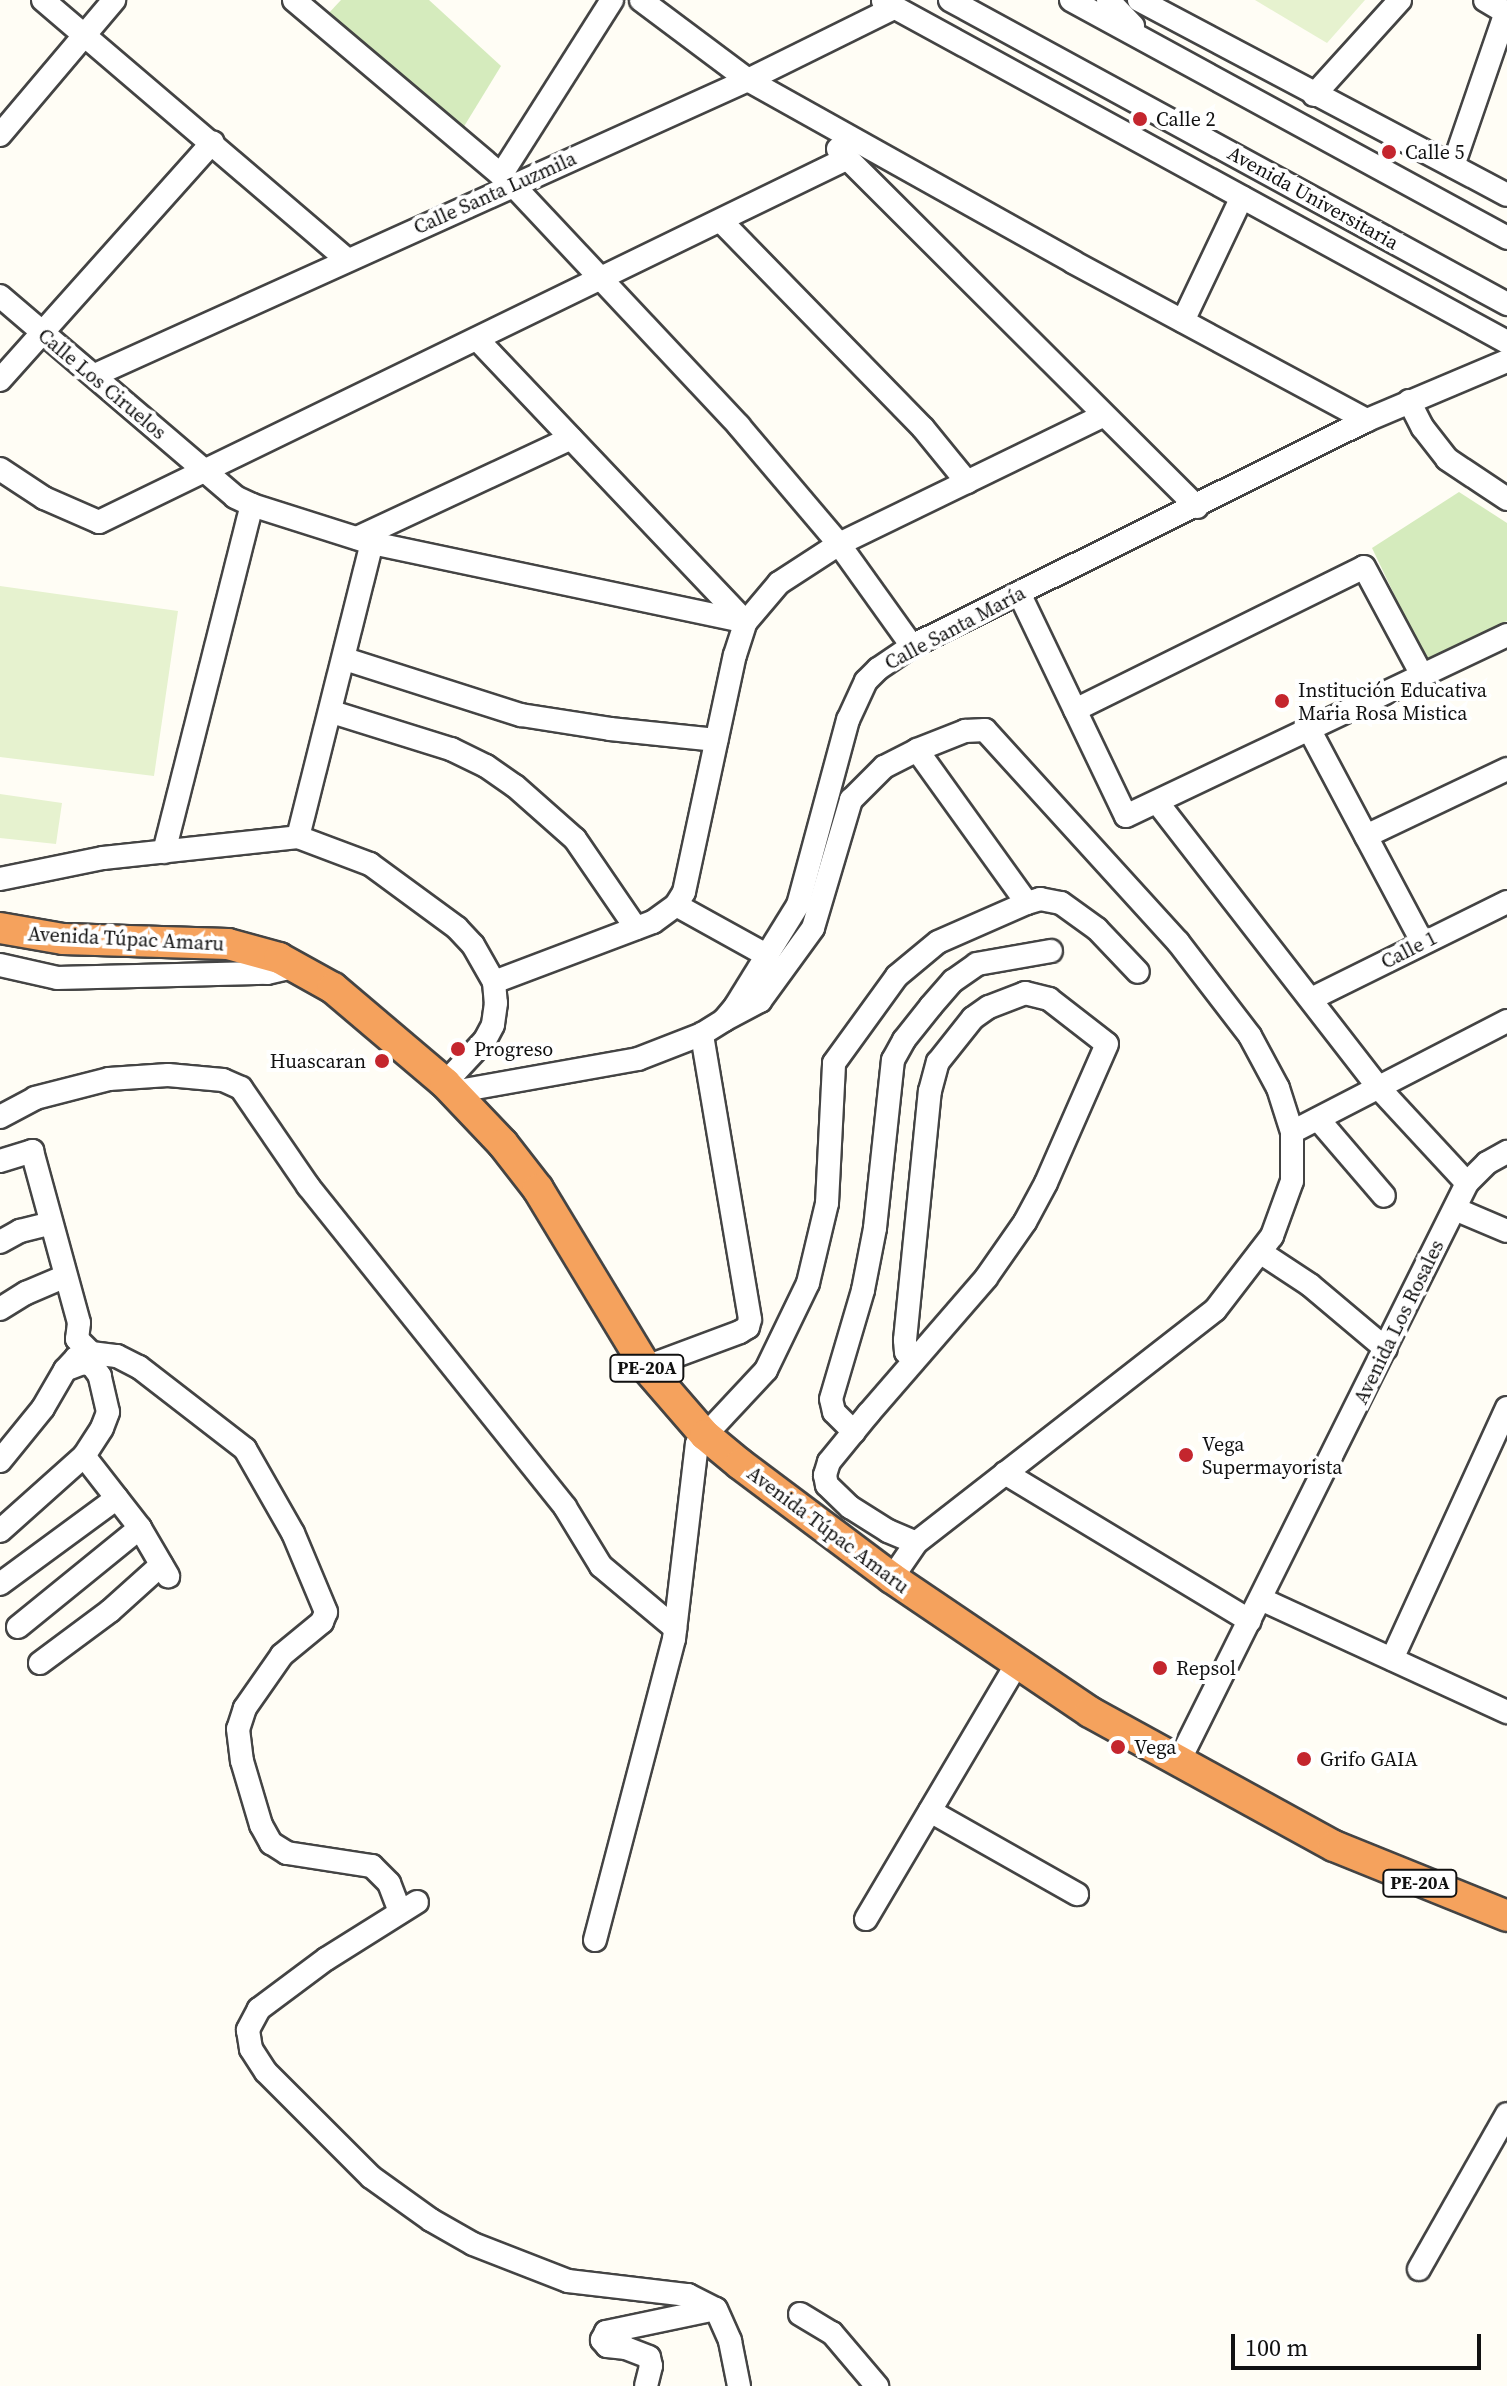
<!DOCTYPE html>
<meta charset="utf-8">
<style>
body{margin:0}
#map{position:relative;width:1507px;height:2386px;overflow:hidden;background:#fffdf5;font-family:"Source Serif 4",serif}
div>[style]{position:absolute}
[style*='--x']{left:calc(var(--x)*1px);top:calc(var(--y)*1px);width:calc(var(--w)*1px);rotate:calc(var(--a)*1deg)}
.green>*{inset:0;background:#d5ebbd}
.pitch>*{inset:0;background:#e6f2cf}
.roads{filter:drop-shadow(2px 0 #444) drop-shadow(-2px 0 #444) drop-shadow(0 2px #444) drop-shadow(0 -2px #444)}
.minor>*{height:22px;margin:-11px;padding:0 11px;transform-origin:11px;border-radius:11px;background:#fff}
.highway>*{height:30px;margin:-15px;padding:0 15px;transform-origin:15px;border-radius:15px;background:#f5a25d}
.dots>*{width:22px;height:22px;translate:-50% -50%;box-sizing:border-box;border:4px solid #fff;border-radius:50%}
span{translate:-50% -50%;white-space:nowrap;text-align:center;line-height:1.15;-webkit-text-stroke:8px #fff;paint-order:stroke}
.shield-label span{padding:2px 6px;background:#fff;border:2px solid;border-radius:6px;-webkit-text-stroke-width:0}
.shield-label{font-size:18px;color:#111;font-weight:700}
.poi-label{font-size:20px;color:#111}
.left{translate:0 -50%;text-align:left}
.right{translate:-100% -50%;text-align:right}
.street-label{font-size:20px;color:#111}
.scale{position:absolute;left:1231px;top:2334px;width:250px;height:36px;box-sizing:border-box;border:4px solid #111;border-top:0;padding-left:10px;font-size:24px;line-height:28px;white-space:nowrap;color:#111;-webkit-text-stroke:6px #fff;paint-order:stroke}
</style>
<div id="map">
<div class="green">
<div style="clip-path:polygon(341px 0,429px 0,501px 66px,460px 133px,327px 15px)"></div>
<div style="clip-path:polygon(1459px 492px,1507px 523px,1507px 621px,1426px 661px,1372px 548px)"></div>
</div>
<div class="pitch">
<div style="clip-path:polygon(1255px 0,1365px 0,1327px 43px)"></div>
<div style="clip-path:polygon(0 586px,178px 611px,154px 776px,0 757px)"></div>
<div style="clip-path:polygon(0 794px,62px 803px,56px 844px,0 838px)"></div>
</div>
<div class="roads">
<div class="minor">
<div style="--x:43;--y:0;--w:400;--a:40.5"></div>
<div style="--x:294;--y:0;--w:285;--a:40.2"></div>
<div style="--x:512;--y:184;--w:332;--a:46.8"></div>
<div style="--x:739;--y:426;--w:155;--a:49.7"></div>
<div style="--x:839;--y:544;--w:125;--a:54.4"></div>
<div style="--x:641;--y:0;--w:134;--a:36.8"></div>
<div style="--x:748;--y:80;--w:372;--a:29.2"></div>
<div style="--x:1073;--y:262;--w:334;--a:28.3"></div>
<div style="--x:950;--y:0;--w:635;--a:28.62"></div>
<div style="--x:1071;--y:0;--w:497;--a:28.6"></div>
<div style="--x:1108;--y:0;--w:36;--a:46"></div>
<div style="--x:1139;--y:0;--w:416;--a:27.9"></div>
<div style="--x:1485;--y:0;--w:26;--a:31"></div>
<div style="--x:883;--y:1;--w:711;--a:28.66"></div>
<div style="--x:1314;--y:95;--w:128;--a:-47.8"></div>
<div style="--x:0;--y:135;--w:177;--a:-49.8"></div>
<div style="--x:838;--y:149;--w:507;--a:44.92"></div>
<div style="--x:1453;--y:166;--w:163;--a:-71"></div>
<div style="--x:501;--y:175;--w:207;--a:-57.6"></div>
<div style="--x:721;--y:221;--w:289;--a:45.7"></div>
<div style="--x:923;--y:428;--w:70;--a:50.8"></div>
<div style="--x:0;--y:296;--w:309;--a:40.5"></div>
<div style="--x:235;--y:497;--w:19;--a:25"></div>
<div style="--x:252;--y:505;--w:126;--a:17.6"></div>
<div style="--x:372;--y:543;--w:382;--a:11.9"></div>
<div style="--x:1183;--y:321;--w:137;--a:-64.6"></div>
<div style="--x:477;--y:339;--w:390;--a:46.5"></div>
<div style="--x:95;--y:375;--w:717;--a:-24.31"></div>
<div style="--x:748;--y:80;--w:163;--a:-26.3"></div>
<div style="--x:0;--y:380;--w:319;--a:-48.2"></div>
<div style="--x:1409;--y:401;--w:30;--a:63"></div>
<div style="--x:1423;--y:428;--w:39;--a:52"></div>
<div style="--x:1447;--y:459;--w:72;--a:33.7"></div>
<div style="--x:0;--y:469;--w:53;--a:33.4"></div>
<div style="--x:44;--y:498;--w:60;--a:23.6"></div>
<div style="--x:99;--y:522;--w:831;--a:-25.92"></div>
<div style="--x:357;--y:538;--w:236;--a:-25"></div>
<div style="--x:1019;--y:593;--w:247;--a:64.4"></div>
<div style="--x:1126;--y:816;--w:422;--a:-25.4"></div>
<div style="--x:345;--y:659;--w:185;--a:17.7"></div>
<div style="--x:521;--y:715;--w:90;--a:8.9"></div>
<div style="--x:610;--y:729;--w:107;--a:5.9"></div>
<div style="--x:1075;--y:710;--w:322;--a:-26.3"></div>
<div style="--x:1364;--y:567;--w:123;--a:61.8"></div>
<div style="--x:332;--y:712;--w:125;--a:17.3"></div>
<div style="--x:451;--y:749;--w:39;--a:26"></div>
<div style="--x:486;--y:766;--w:35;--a:35"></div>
<div style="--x:515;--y:786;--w:80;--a:41.5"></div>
<div style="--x:575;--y:839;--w:108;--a:55.6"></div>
<div style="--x:1309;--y:729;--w:242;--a:62"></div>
<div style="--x:917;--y:750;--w:188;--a:54.3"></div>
<div style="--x:1157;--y:802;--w:362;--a:52.2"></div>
<div style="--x:1379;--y:1088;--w:129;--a:47.2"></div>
<div style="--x:1366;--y:836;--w:156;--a:-25.4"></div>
<div style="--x:298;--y:837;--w:303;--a:-75.9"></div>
<div style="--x:164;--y:852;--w:358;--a:-75.8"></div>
<div style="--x:0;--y:879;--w:105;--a:-11.5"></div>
<div style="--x:103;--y:858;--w:196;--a:-6.1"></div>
<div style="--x:298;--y:837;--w:77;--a:20.6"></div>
<div style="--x:370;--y:864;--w:108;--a:36.3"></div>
<div style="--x:457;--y:928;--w:23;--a:47"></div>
<div style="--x:473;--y:945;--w:43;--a:60.4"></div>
<div style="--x:494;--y:982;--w:21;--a:85"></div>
<div style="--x:496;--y:1003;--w:22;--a:98"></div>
<div style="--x:493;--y:1025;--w:17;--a:118"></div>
<div style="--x:485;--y:1040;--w:59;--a:132.9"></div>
<div style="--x:676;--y:905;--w:105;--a:29"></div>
<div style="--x:0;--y:965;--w:58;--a:12.8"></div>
<div style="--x:57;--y:978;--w:210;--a:-1.4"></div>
<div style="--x:267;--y:973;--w:32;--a:-13"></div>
<div style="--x:494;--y:982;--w:170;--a:-20.7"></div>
<div style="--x:653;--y:922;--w:29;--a:-36"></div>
<div style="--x:676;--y:905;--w:15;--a:-58"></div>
<div style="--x:684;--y:892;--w:242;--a:-77.9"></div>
<div style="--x:735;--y:655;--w:35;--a:-72"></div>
<div style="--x:746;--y:622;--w:51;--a:-49.8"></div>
<div style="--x:779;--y:583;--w:72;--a:-33"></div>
<div style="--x:839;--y:544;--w:293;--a:-25.9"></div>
<div style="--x:1311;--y:999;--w:219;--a:-26.3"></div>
<div style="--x:724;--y:1020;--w:41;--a:-27.8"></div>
<div style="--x:760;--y:1001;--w:90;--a:-54"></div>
<div style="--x:813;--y:928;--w:134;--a:-73.5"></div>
<div style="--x:851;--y:800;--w:47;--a:-45"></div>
<div style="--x:884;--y:767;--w:37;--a:-27"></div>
<div style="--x:917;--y:750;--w:52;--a:-21.6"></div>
<div style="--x:965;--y:731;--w:20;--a:-3"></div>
<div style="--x:985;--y:730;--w:287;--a:47.7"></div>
<div style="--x:1178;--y:942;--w:118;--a:52.5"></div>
<div style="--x:1250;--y:1036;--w:59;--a:61.7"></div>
<div style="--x:1278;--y:1088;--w:46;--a:72.3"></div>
<div style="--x:1292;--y:1132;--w:49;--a:90"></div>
<div style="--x:1292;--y:1181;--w:59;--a:110"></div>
<div style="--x:1272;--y:1236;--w:93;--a:127.6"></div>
<div style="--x:1215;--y:1310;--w:379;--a:142.1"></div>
<div style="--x:916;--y:1543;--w:42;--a:124.4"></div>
<div style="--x:453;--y:1092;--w:188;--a:-10.1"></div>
<div style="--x:638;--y:1059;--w:69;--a:-21.3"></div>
<div style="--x:702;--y:1034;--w:26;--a:-32"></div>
<div style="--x:724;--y:1020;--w:17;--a:-50"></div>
<div style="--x:735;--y:1007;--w:120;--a:-58.3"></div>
<div style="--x:798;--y:905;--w:192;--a:-74.9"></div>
<div style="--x:848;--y:720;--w:43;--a:-65.2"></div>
<div style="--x:866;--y:681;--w:17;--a:-45"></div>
<div style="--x:878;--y:669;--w:41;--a:-34.1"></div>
<div style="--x:912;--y:646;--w:508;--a:-26.41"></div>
<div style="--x:1367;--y:420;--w:152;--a:-22.9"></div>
<div style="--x:0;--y:1117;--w:40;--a:-28"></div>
<div style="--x:35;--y:1098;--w:76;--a:-14.4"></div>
<div style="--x:109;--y:1079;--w:59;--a:-3.9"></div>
<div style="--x:168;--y:1075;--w:55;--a:5.2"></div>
<div style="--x:223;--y:1080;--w:20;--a:24"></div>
<div style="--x:241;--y:1088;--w:119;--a:55.6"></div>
<div style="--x:308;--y:1186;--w:411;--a:51.3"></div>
<div style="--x:565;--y:1507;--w:69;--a:58.6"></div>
<div style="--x:601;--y:1566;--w:97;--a:40"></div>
<div style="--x:1318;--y:1119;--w:101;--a:49.4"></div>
<div style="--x:1292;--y:1132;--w:242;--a:-27.3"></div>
<div style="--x:0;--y:1161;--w:34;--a:-17"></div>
<div style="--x:32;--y:1151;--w:178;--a:74.7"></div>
<div style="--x:79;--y:1323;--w:16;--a:97"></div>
<div style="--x:77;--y:1339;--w:20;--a:45"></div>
<div style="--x:1455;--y:1209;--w:56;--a:22.9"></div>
<div style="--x:0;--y:1242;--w:23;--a:-29"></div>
<div style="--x:20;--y:1231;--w:32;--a:-14"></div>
<div style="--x:1260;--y:1252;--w:60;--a:33.4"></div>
<div style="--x:1310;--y:1285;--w:99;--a:40.1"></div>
<div style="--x:0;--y:1309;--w:31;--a:-32"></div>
<div style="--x:26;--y:1293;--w:43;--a:-23"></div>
<div style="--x:914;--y:1360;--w:11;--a:-135"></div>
<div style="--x:906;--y:1352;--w:12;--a:-95"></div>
<div style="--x:905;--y:1340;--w:250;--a:-84.3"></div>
<div style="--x:930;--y:1091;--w:30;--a:-75"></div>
<div style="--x:938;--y:1062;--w:56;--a:-51.5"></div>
<div style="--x:973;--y:1018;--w:19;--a:-35"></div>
<div style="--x:989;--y:1007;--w:39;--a:-21"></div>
<div style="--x:1025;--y:993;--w:25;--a:14"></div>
<div style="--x:1049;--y:999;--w:73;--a:37.8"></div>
<div style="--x:1107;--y:1044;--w:152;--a:113.7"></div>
<div style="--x:1046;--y:1183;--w:44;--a:118.3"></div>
<div style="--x:1025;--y:1222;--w:68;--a:124.9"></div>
<div style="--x:986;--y:1278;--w:179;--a:130.9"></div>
<div style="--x:869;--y:1413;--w:63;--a:129.2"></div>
<div style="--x:829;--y:1462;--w:14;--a:107"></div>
<div style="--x:825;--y:1475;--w:10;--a:79"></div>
<div style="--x:827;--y:1485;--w:32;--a:44"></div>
<div style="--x:850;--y:1507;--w:45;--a:32.3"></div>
<div style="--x:888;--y:1531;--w:30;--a:23"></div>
<div style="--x:646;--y:1367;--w:100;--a:-20.4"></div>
<div style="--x:740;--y:1332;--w:9;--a:-32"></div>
<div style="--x:748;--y:1327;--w:8;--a:-76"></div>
<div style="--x:750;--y:1319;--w:289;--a:-99.6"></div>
<div style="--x:854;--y:1432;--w:28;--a:-135"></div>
<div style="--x:834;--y:1412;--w:13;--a:-103"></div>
<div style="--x:831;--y:1399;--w:114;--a:-73.6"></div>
<div style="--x:863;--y:1290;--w:63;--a:-79"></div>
<div style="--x:875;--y:1228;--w:169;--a:-83.9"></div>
<div style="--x:893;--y:1060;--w:23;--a:-61"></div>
<div style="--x:904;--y:1040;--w:43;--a:-51.5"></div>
<div style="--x:931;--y:1006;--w:33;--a:-49"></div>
<div style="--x:953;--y:981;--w:29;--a:-35"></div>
<div style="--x:977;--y:964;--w:75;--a:-10"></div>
<div style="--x:84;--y:1456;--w:91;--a:52.1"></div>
<div style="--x:140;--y:1528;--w:56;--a:59.7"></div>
<div style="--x:0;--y:1461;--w:68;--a:-50.9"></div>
<div style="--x:43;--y:1408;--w:44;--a:-59.9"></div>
<div style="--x:65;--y:1370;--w:16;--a:-47"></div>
<div style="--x:76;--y:1358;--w:16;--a:-18"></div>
<div style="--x:91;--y:1353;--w:26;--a:7"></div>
<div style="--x:117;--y:1356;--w:25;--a:27"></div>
<div style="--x:139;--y:1367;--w:134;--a:37.7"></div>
<div style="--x:245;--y:1449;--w:97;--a:60.3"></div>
<div style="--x:293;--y:1533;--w:86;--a:67.3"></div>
<div style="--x:326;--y:1612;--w:11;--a:112"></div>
<div style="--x:322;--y:1622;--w:52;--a:140.5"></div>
<div style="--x:282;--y:1655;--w:65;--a:124.9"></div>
<div style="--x:245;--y:1708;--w:22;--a:108"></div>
<div style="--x:238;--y:1729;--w:32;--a:83"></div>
<div style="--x:242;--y:1761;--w:67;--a:73.5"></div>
<div style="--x:261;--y:1825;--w:21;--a:61"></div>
<div style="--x:271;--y:1843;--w:19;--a:32"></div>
<div style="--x:287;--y:1853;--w:86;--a:8.7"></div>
<div style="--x:372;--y:1866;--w:24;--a:45"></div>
<div style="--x:389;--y:1883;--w:31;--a:69"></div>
<div style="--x:1005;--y:1473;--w:286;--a:31.1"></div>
<div style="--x:0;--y:1531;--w:113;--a:-41.8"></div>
<div style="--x:84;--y:1456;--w:33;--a:-57"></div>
<div style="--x:102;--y:1428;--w:17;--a:-69"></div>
<div style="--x:108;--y:1412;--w:37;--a:-103"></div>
<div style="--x:100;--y:1376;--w:14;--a:-126"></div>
<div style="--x:92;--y:1365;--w:9;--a:-167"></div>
<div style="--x:83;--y:1363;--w:14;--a:159"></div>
<div style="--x:0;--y:1584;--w:145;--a:-36.3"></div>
<div style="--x:1261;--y:1599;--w:271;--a:24.7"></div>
<div style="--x:18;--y:1627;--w:157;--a:-39.1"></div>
<div style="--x:1392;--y:1659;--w:276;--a:-65.4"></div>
<div style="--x:40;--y:1663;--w:87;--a:-36.6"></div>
<div style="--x:110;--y:1611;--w:69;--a:-42"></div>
<div style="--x:1178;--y:1763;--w:648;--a:-63.51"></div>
<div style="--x:1467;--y:1183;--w:28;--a:-45"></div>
<div style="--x:1487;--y:1163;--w:23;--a:-29"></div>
<div style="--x:930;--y:1811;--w:169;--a:29.5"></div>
<div style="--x:417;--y:1902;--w:107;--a:147.9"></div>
<div style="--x:326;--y:1959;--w:84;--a:143.3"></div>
<div style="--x:259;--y:2009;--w:24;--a:118"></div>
<div style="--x:248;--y:2030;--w:19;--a:81"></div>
<div style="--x:251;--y:2049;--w:27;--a:57"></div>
<div style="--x:266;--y:2072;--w:148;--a:45"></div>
<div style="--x:371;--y:2177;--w:74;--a:35.6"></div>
<div style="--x:431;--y:2220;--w:48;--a:29.7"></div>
<div style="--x:473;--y:2244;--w:102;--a:21.3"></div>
<div style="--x:568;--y:2281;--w:121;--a:6.7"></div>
<div style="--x:688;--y:2295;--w:31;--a:27"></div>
<div style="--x:866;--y:1919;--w:296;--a:-59.4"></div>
<div style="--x:595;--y:1940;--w:311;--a:-75.3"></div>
<div style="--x:674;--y:1639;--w:196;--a:-83.3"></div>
<div style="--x:697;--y:1444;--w:101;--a:-47"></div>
<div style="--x:766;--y:1370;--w:97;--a:-64.2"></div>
<div style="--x:808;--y:1283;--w:82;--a:-76.6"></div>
<div style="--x:827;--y:1203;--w:140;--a:-87.1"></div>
<div style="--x:834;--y:1063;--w:107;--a:-54.1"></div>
<div style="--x:897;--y:976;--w:53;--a:-39.7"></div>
<div style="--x:938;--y:942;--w:97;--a:-23.7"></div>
<div style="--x:1027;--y:903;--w:14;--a:-17"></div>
<div style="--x:1040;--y:899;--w:21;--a:11"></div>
<div style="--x:1061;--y:903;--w:44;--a:35.8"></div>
<div style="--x:1097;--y:929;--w:59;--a:46.4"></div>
<div style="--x:1419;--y:2269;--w:178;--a:-60.4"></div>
<div style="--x:800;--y:2314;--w:37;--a:31"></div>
<div style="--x:832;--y:2333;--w:70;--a:49.7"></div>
<div style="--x:646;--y:2386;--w:21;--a:-76"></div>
<div style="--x:651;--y:2366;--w:9;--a:-103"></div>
<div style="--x:649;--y:2357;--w:25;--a:-159"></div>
<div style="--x:626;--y:2348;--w:19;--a:-174"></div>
<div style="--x:607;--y:2346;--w:8;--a:-130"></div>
<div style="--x:602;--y:2340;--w:9;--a:-63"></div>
<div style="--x:606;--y:2332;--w:112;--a:-11.8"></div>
<div style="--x:716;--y:2309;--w:35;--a:66"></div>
<div style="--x:730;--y:2341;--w:46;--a:78.7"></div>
</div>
<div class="highway">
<div style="--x:0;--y:928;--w:64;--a:9.9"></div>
<div style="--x:63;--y:939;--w:165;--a:1.7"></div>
<div style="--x:228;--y:944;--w:53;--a:15.4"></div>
<div style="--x:279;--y:958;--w:62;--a:29.1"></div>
<div style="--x:333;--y:988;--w:147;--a:40.3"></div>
<div style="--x:445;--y:1083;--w:84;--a:46.4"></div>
<div style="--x:503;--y:1144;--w:57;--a:52.1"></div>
<div style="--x:538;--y:1189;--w:208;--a:58.8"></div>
<div style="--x:646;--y:1367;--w:90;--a:49.1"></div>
<div style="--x:705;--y:1435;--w:45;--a:39.6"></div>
<div style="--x:740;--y:1464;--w:190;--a:36.9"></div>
<div style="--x:892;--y:1578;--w:239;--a:34.1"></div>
<div style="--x:1090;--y:1712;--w:278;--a:28.8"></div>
<div style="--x:1334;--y:1846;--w:187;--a:22"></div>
</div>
</div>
<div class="dots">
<div style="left:1140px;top:119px;background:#c4262e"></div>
<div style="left:1389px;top:152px;background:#c4262e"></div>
<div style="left:1282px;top:701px;background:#c4262e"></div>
<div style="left:458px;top:1049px;background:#c4262e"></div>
<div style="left:382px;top:1061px;background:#c4262e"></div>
<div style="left:1186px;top:1455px;background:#c4262e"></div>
<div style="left:1160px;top:1668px;background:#c4262e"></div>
<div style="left:1118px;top:1747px;background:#c4262e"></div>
<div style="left:1304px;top:1759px;background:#c4262e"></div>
</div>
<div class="shield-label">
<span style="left:647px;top:1368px">PE-20A</span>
<span style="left:1420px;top:1883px">PE-20A</span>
</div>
<div class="poi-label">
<span class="left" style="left:1156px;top:119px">Calle 2</span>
<span class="left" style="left:1405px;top:152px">Calle 5</span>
<span class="left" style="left:1298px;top:702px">Institución Educativa<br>Maria Rosa Mistica</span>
<span class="left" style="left:474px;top:1049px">Progreso</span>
<span class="right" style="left:366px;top:1061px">Huascaran</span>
<span class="left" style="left:1202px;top:1456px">Vega<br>Supermayorista</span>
<span class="left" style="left:1176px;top:1668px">Repsol</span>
<span class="left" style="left:1134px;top:1747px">Vega</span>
<span class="left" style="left:1320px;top:1759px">Grifo GAIA</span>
</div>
<div class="street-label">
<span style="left:495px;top:193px;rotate:-24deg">Calle Santa Luzmila</span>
<span style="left:1313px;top:198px;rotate:29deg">Avenida Universitaria</span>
<span style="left:102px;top:384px;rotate:40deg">Calle Los Ciruelos</span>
<span style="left:955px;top:628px;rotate:-28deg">Calle Santa María</span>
<span style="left:126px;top:939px;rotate:3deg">Avenida Túpac Amaru</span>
<span style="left:1409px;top:950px;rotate:-27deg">Calle 1</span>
<span style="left:1399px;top:1322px;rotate:-64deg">Avenida Los Rosales</span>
<span style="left:828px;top:1530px;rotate:37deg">Avenida Túpac Amaru</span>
</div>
<div class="scale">100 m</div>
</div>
